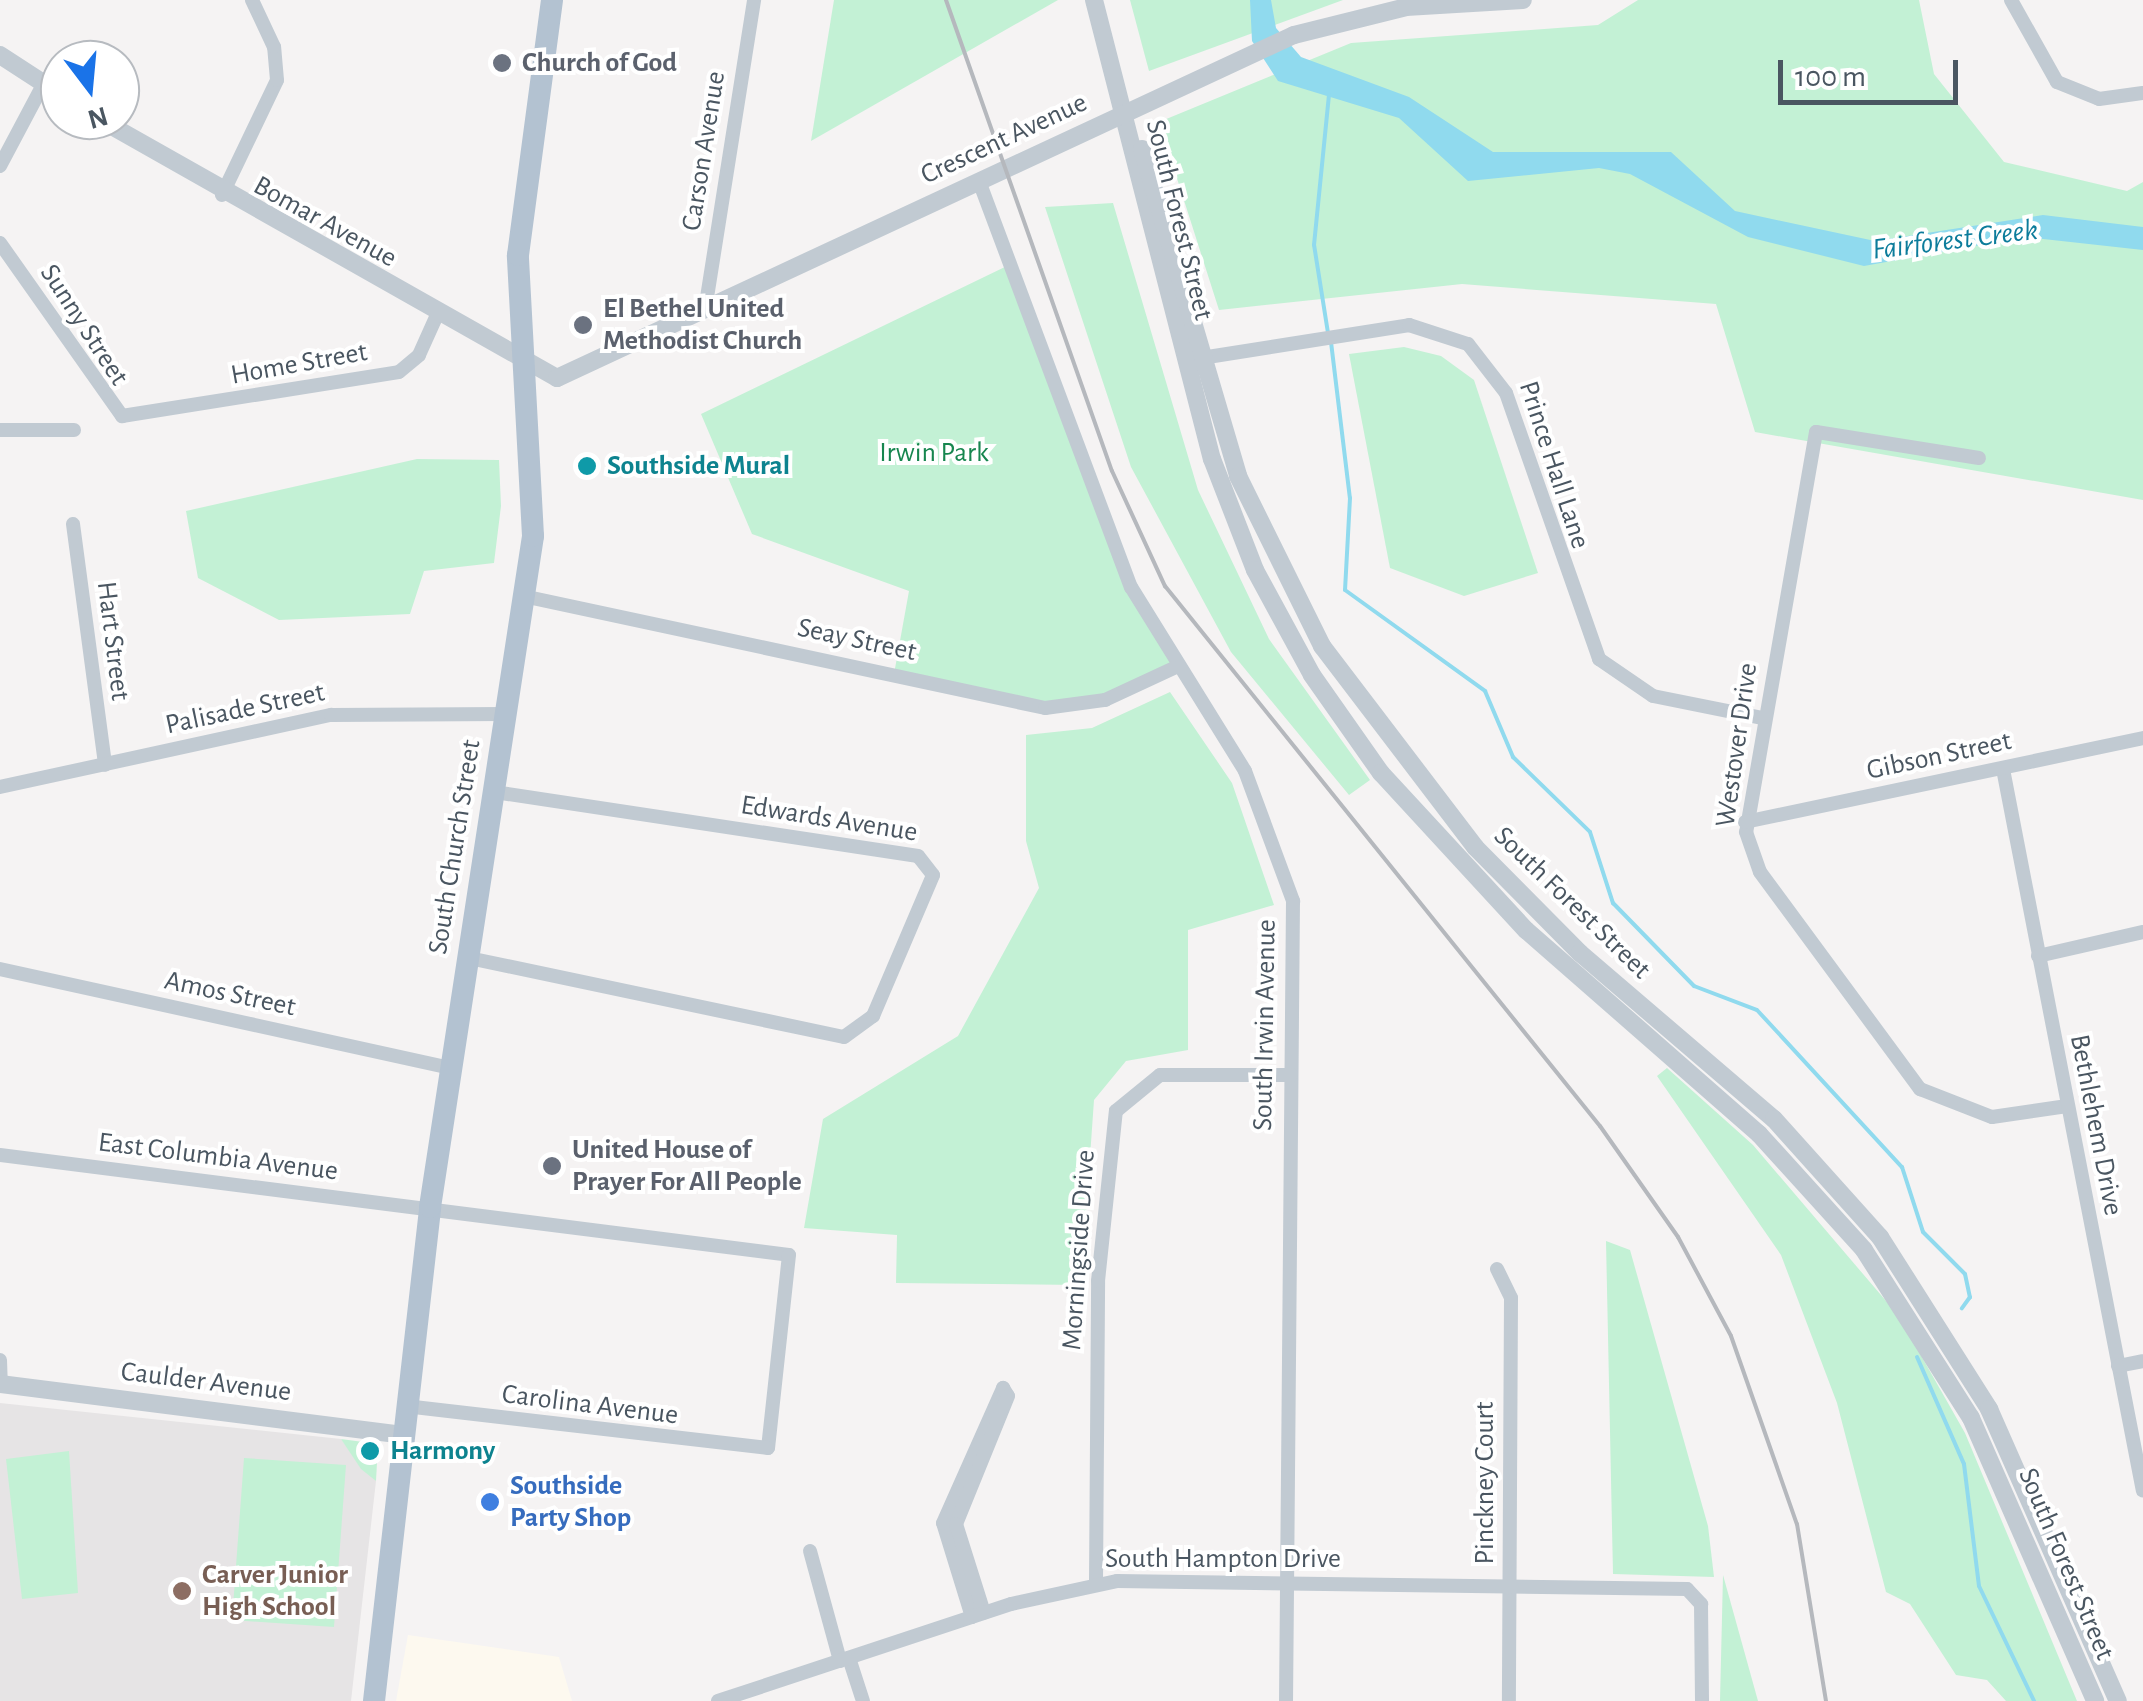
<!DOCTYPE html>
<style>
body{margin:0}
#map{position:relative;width:2143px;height:1701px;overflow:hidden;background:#f5f3f3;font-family:"Alegreya Sans",sans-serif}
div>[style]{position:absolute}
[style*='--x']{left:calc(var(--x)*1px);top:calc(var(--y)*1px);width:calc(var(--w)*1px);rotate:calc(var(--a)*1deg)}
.commercial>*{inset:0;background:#fdf9ef}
.education>*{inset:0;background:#e6e4e5}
.green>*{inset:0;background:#c3f1d5}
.water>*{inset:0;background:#90daee}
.stream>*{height:4px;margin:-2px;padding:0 2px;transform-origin:2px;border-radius:2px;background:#90daee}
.minor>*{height:14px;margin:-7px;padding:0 7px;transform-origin:7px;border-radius:7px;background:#c1cad2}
.tertiary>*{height:18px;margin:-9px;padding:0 9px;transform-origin:9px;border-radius:9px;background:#c1cad2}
.primary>*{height:22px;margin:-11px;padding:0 11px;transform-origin:11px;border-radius:11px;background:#b3c2d1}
.rail>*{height:4px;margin:-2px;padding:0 2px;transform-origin:2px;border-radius:2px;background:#b5b8bd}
.dots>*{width:28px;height:28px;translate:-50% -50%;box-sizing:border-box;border:5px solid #fff;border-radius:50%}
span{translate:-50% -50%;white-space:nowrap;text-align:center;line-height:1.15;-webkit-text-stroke:8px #fff;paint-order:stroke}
.worship-label{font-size:28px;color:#5b616d;font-weight:700}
.left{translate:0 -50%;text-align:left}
.street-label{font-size:28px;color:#4a5661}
.park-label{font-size:28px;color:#17864f}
.culture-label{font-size:28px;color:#0d838f;font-weight:700}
.shop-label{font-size:28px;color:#366cbe;font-weight:700}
.education-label{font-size:28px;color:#785e54;font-weight:700}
.water-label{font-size:30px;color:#0c7c9b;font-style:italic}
.north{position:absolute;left:40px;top:40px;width:100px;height:100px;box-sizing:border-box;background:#fff;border:2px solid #b7bbc0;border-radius:50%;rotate:164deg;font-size:28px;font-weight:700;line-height:40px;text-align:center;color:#4a5661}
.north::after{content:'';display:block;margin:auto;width:35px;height:45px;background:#1a73e8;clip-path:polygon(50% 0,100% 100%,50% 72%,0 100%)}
.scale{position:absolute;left:1778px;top:60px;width:180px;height:45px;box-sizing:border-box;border:5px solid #4a5661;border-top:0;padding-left:12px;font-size:30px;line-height:35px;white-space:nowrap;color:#4a5661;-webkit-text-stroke:8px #fff;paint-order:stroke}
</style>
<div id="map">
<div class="commercial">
<div style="clip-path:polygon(408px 1635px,559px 1657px,572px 1701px,396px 1701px)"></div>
</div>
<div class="education">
<div style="clip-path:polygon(0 1403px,341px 1439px,376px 1481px,351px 1701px,0 1701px)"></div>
</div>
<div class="green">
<div style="clip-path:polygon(834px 0,1058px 0,811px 141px)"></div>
<div style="clip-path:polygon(1130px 0,1343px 0,1149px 71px)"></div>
<div style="clip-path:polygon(1638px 0,1919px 0,1934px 74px,2004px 162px,2127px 191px,2143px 182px,2143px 500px,1755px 432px,1716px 304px,1462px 284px,1219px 310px,1159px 122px,1351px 43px,1598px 25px)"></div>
<div style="clip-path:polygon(1113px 203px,1198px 490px,1269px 639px,1370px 780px,1349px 795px,1231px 652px,1131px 467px,1045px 207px)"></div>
<div style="clip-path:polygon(1011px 264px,1112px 540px,1174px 668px,1068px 708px,894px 674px,909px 591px,752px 534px,701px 414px)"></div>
<div style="clip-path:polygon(1404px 347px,1441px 356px,1474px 380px,1538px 573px,1464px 596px,1390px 568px,1349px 354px)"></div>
<div style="clip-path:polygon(417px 459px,499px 460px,501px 506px,494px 563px,424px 571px,410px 614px,279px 620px,198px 578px,186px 511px)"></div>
<div style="clip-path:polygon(1170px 692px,1232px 783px,1274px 905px,1188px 930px,1188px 1050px,1126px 1061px,1094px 1100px,1081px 1285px,896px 1283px,897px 1235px,804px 1228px,823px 1119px,958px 1036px,1039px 888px,1026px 841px,1026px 735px,1092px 728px)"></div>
<div style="clip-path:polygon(1667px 1068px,1753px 1145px,1898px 1315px,1965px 1433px,2077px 1701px,2006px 1701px,1987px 1680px,1956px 1675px,1910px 1604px,1886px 1592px,1837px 1403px,1781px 1255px,1657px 1076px)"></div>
<div style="clip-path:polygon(1606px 1241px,1630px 1250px,1708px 1526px,1714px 1577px,1613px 1574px)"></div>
<div style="clip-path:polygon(341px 1439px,378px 1444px,376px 1481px,361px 1469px)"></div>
<div style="clip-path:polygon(69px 1451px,78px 1593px,22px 1599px,6px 1459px)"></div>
<div style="clip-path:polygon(244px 1458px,346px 1465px,334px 1627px,232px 1620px)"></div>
<div style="clip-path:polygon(1723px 1575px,1758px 1701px,1720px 1701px)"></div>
</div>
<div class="water">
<div style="clip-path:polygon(1250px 0,1271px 0,1276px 28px,1301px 57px,1409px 97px,1493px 152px,1671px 152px,1735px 211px,1875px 241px,2043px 215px,2143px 227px,2143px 250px,2025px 237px,1864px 266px,1748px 237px,1630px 174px,1599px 168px,1468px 181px,1399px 118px,1278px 81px,1252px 41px)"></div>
</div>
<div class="stream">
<div style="--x:1328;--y:333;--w:89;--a:-99"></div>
<div style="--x:1314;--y:245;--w:151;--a:-84.3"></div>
<div style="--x:1331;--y:342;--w:157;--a:83.1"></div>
<div style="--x:1350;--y:498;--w:92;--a:93.1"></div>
<div style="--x:1345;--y:590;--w:173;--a:35.8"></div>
<div style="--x:1485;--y:691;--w:72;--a:67"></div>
<div style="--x:1513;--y:757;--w:107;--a:44.2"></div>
<div style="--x:1590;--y:832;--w:75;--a:72.1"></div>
<div style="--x:1613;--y:903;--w:116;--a:45.7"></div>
<div style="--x:1694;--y:986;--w:67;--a:20.9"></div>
<div style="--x:1757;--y:1010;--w:214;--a:47.3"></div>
<div style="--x:1902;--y:1167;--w:68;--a:72.1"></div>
<div style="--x:1923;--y:1232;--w:59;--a:45"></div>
<div style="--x:1965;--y:1274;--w:24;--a:78"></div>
<div style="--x:1970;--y:1297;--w:14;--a:126"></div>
<div style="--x:1917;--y:1357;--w:117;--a:66.3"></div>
<div style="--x:1964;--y:1464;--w:123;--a:83"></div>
<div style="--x:1979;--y:1586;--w:127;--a:64.4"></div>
</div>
<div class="minor">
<div style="--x:2011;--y:0;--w:94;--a:60.7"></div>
<div style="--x:2057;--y:82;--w:45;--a:22"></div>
<div style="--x:2099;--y:99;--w:44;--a:-7.8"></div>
<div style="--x:0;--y:166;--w:94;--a:-62.1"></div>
<div style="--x:979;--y:181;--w:434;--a:69.5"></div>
<div style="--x:1131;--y:587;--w:216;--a:58.2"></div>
<div style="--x:1245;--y:771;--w:139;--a:69.7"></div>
<div style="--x:1293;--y:901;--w:800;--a:90.5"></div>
<div style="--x:222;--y:195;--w:127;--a:-64.4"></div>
<div style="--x:277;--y:80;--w:33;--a:-95"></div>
<div style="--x:274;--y:47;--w:52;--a:-115.1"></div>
<div style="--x:0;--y:243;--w:212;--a:54.8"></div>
<div style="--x:122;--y:416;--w:280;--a:-9"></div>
<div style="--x:399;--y:372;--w:26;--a:-40"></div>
<div style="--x:419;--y:355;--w:44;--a:-65.8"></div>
<div style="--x:705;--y:310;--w:314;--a:-81"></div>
<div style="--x:1195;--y:359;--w:217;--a:-9"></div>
<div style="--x:1409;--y:325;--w:62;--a:17.9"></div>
<div style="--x:1468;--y:344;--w:62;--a:52.2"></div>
<div style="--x:1506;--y:393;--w:282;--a:70.7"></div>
<div style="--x:1599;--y:659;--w:65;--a:34.4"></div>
<div style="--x:1653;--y:696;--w:111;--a:11.4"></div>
<div style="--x:0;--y:430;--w:74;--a:0"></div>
<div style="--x:1979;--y:458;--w:165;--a:-170.9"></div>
<div style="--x:1816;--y:432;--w:406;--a:99.9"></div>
<div style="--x:1746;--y:832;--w:42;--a:70.7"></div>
<div style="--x:1760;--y:872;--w:270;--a:53.6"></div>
<div style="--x:1920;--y:1089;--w:77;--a:21.3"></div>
<div style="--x:1992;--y:1117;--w:76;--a:-8.3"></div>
<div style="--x:73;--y:524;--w:243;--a:82.4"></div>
<div style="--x:523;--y:596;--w:534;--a:12.11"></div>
<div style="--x:1045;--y:708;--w:61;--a:-7.6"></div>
<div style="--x:1105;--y:700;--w:76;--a:-24.9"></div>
<div style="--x:2003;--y:769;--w:735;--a:79.03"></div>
<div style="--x:0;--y:787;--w:339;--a:-12.3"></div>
<div style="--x:331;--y:715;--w:174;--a:-0.3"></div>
<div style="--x:1745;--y:822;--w:407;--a:-11.9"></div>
<div style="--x:2038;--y:956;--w:108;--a:-12.9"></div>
<div style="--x:469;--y:958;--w:383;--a:11.9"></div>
<div style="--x:844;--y:1037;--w:36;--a:-36"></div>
<div style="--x:873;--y:1016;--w:153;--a:-66.9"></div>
<div style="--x:933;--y:875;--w:24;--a:-128"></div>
<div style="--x:918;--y:856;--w:429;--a:-171.4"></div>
<div style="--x:0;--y:969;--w:460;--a:12.4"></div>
<div style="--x:0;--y:1155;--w:795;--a:7.22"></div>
<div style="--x:789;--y:1255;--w:194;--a:96.2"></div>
<div style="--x:768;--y:1448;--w:363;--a:-173.4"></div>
<div style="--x:1497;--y:1269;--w:32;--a:64"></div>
<div style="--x:1511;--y:1298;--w:403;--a:90.3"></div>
<div style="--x:0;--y:1360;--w:24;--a:88"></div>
<div style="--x:2118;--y:1366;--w:25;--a:-11"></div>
<div style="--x:810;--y:1551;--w:114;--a:74.7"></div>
<div style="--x:1096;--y:1583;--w:302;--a:-89.6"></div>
<div style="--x:1098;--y:1281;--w:171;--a:-84"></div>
<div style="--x:1116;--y:1111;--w:57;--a:-39.3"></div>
<div style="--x:1160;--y:1075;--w:131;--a:0"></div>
<div style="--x:972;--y:1617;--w:98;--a:-107.1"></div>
<div style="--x:943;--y:1523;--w:148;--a:-66"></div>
<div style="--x:1003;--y:1388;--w:9;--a:58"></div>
<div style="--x:1008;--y:1396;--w:138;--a:112.1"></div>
<div style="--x:956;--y:1524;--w:93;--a:72.5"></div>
<div style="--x:849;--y:1658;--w:45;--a:72"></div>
<div style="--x:718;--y:1701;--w:309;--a:-18.3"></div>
<div style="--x:1011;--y:1604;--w:108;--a:-12.2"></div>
<div style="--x:1117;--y:1581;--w:570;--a:0.8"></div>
<div style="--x:1687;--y:1589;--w:21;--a:47"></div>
<div style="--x:1701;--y:1604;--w:97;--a:89.4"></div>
</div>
<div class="tertiary">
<div style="--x:1094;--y:0;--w:474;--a:75.6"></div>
<div style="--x:1212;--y:459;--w:119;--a:68.8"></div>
<div style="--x:1255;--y:570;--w:119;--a:61.5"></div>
<div style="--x:1312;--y:675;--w:120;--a:54.9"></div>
<div style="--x:1381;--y:773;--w:214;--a:47.3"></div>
<div style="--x:1526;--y:930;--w:310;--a:41.2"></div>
<div style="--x:1759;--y:1134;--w:156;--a:47.8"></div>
<div style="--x:1864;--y:1250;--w:199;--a:57.5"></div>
<div style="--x:1971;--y:1418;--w:309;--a:66.3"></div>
<div style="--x:0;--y:55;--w:72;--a:33"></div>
<div style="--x:101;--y:120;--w:524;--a:29.5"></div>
<div style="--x:557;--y:378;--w:813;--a:-24.96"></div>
<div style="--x:1294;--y:35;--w:115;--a:-14"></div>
<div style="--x:1406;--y:7;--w:117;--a:-3.4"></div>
<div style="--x:1142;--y:149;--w:341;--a:73.6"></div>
<div style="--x:1238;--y:476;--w:190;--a:63.7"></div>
<div style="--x:1322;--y:646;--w:253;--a:52.7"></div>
<div style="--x:1475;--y:847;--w:149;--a:45.3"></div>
<div style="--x:1580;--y:953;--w:255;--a:40.6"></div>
<div style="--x:1774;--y:1119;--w:159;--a:48.1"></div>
<div style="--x:1880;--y:1237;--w:204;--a:57.6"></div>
<div style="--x:1989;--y:1409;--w:319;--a:66.2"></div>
<div style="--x:0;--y:1384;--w:408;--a:7.2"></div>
</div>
<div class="primary">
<div style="--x:374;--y:1701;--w:497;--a:-83.5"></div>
<div style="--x:430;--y:1207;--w:679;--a:-81.27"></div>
<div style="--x:533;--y:536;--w:281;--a:-93.1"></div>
<div style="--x:518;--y:255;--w:257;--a:-82.4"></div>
</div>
<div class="rail">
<div style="--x:946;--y:0;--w:499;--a:70.6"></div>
<div style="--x:1112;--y:471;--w:127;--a:65.3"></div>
<div style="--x:1165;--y:586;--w:693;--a:51.15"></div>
<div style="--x:1600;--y:1126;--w:136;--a:54.9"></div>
<div style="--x:1678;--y:1237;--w:112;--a:61.8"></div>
<div style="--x:1731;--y:1336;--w:199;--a:70.7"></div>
<div style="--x:1797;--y:1524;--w:179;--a:80.7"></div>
</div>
<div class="dots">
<div style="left:502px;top:63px;background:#6b7280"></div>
<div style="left:583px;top:325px;background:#6b7280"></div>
<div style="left:587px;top:466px;background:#0f9aa8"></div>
<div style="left:552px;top:1166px;background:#6b7280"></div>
<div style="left:370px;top:1451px;background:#0f9aa8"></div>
<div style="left:490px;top:1502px;background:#3f7fe0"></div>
<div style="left:182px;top:1591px;background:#8d6e63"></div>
</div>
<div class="worship-label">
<span class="left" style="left:522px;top:63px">Church of God</span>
<span class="left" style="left:603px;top:325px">El Bethel United<br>Methodist Church</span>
<span class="left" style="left:572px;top:1166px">United House of<br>Prayer For All People</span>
</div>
<div class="street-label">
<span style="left:1004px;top:139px;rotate:-25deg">Crescent Avenue</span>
<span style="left:704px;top:151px;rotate:-81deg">Carson Avenue</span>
<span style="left:1179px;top:220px;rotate:76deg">South Forest Street</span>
<span style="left:325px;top:222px;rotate:29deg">Bomar Avenue</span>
<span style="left:84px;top:325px;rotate:57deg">Sunny Street</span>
<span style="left:299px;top:364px;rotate:-10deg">Home Street</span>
<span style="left:1554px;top:465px;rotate:72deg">Prince Hall Lane</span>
<span style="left:857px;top:640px;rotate:12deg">Seay Street</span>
<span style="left:113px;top:641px;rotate:83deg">Hart Street</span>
<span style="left:245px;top:709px;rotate:-12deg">Palisade Street</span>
<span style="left:1737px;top:745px;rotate:-82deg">Westover Drive</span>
<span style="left:1939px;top:756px;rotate:-12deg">Gibson Street</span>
<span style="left:829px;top:819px;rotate:9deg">Edwards Avenue</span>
<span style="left:455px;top:847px;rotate:-81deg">South Church Street</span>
<span style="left:1572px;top:903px;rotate:44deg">South Forest Street</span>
<span style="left:230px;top:994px;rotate:12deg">Amos Street</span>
<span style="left:1265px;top:1025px;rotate:-89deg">South Irwin Avenue</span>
<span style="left:2096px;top:1125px;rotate:79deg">Bethlehem Drive</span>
<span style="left:218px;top:1157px;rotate:7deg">East Columbia Avenue</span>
<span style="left:1079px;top:1250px;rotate:-86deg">Morningside Drive</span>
<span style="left:206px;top:1382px;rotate:7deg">Caulder Avenue</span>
<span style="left:590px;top:1405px;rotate:7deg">Carolina Avenue</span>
<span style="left:1485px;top:1483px;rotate:-90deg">Pinckney Court</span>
<span style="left:1223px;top:1559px">South Hampton Drive</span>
<span style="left:2066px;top:1564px;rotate:67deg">South Forest Street</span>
</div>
<div class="park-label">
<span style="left:934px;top:453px">Irwin Park</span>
</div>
<div class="culture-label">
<span class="left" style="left:607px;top:466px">Southside Mural</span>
<span class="left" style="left:390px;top:1451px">Harmony</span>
</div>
<div class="shop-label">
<span class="left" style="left:510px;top:1502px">Southside<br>Party Shop</span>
</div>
<div class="education-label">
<span class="left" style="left:202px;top:1591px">Carver Junior<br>High School</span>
</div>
<div class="water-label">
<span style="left:1955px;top:240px;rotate:-7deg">Fairforest Creek</span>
</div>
<div class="north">N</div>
<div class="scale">100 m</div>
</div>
